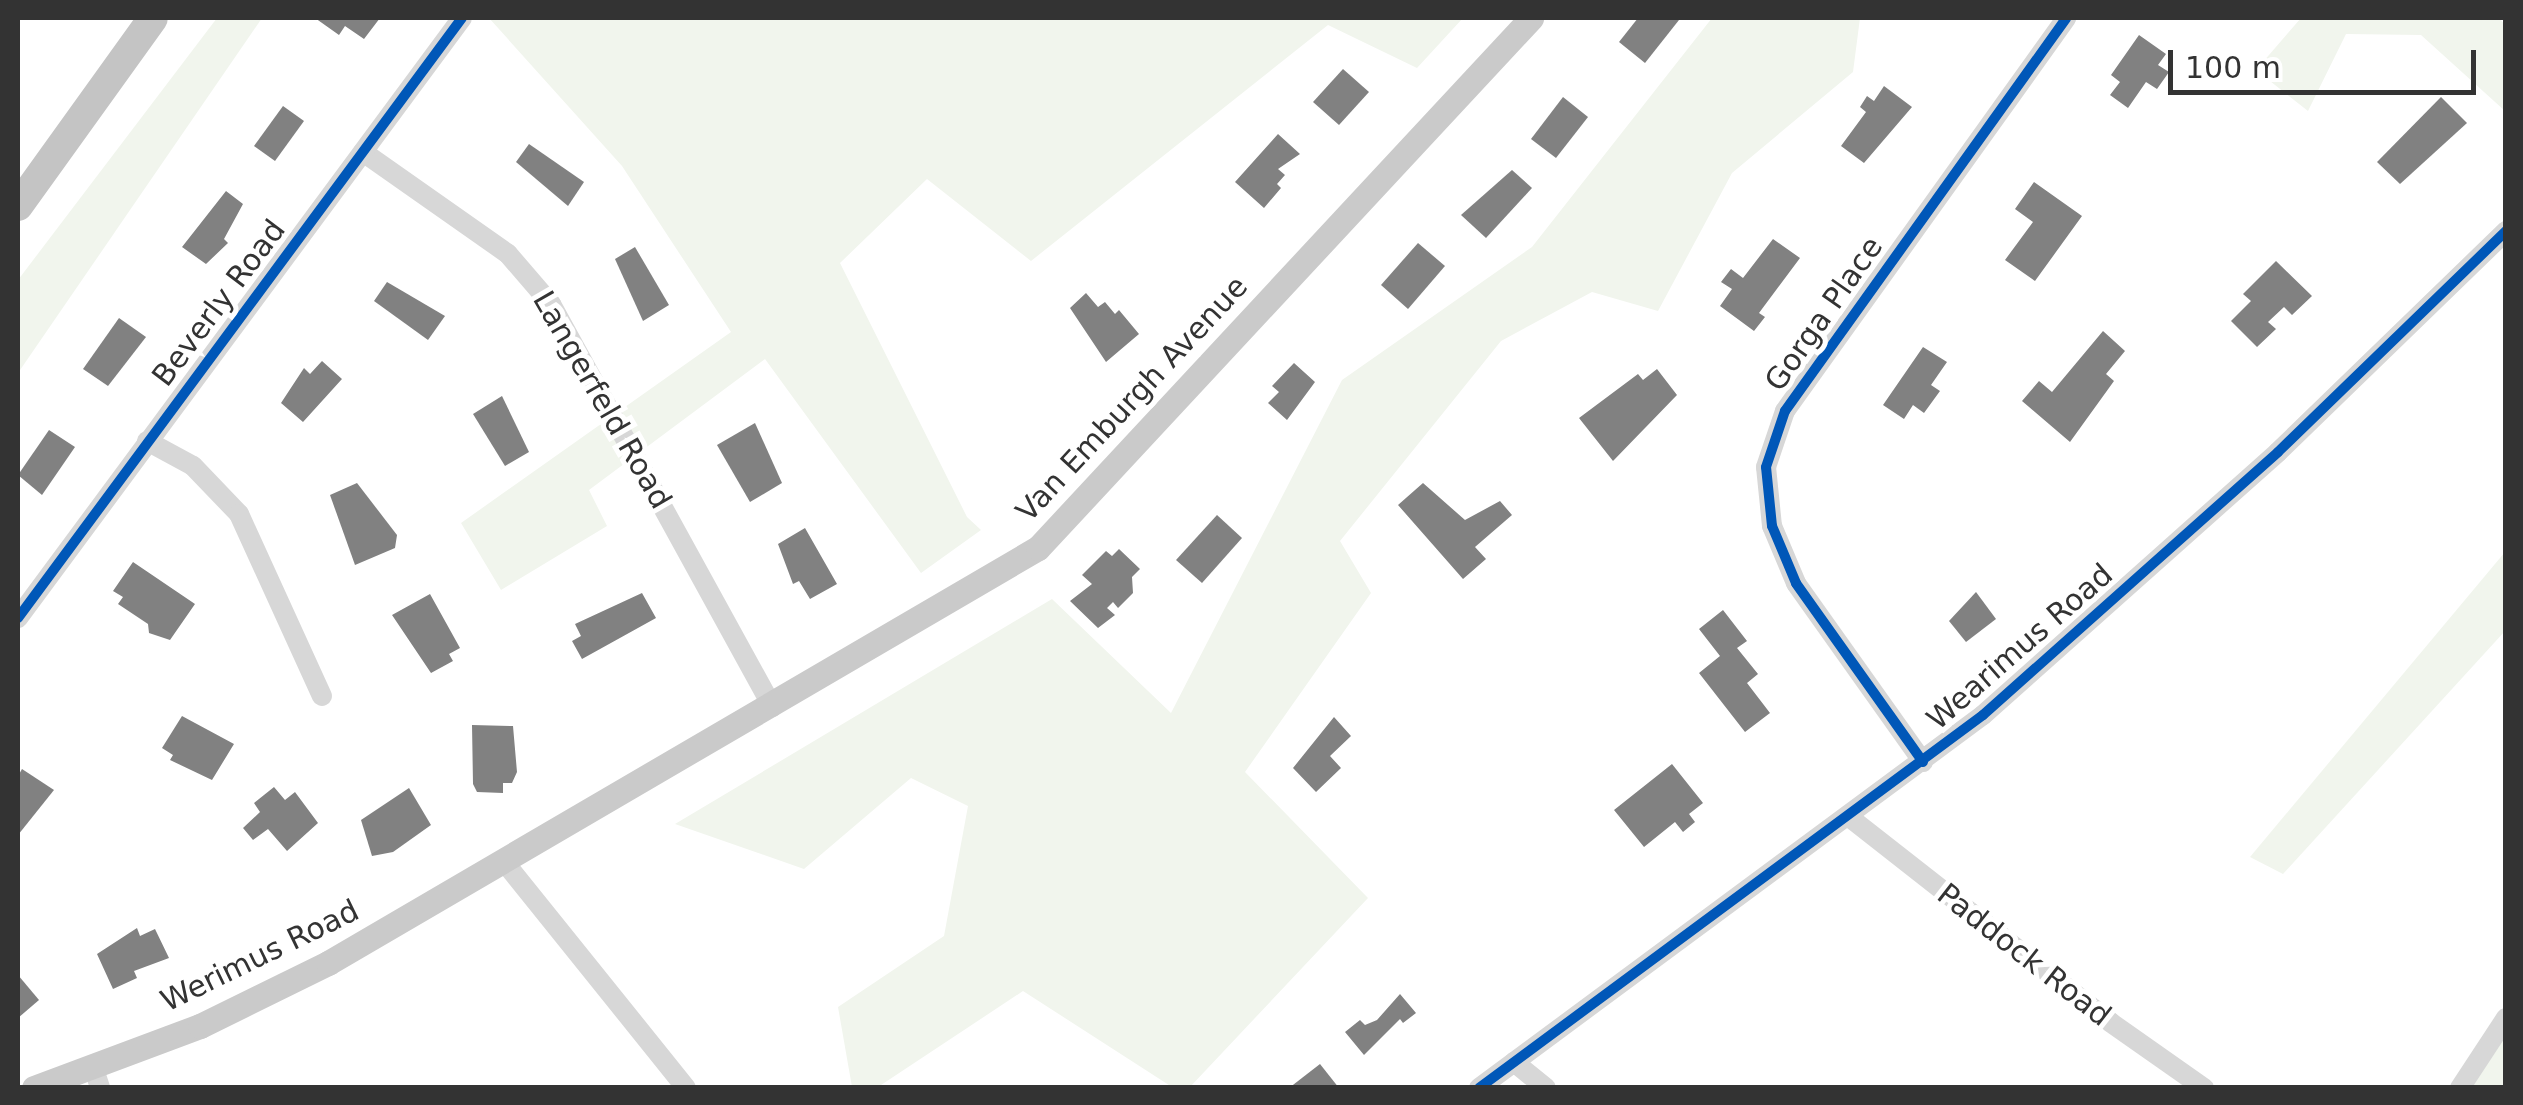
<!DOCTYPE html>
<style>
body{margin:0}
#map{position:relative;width:2523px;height:1105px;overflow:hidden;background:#fff;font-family:"DejaVu Sans",sans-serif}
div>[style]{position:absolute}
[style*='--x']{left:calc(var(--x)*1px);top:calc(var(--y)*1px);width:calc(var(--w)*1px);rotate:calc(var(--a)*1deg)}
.green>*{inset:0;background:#f1f5ed}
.building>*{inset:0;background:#818181}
.minor>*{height:20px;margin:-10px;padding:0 10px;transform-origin:10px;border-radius:10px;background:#d7d7d7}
.major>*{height:25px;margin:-12.5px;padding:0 12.5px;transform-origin:12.5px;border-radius:12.5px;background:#cacaca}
.highway>*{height:30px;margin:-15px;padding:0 15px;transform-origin:15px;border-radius:15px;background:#c4c4c4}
.cycleway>*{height:10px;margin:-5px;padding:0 5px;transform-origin:5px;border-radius:5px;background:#0057b8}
span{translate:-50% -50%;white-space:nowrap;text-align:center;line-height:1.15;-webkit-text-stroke:10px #fff;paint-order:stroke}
.street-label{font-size:30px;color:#333}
.frame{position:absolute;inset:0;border:20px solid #333;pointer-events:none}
.scale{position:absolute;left:2168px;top:50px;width:308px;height:45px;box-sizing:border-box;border:5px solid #333;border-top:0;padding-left:12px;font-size:30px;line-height:35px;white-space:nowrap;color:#333;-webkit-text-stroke:8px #fff;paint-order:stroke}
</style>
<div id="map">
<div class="green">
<div style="clip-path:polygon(217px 18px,262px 18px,18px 373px,18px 280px)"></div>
<div style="clip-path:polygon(489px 18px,1463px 18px,1417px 68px,1328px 25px,1031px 261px,927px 179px,840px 263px,967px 517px,981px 530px,921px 573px,765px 359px,589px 490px,607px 526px,501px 590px,461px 523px,731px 332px,622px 166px)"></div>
<div style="clip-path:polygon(1712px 18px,1860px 18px,1853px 72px,1732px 173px,1658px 311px,1592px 292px,1501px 341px,1340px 541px,1371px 593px,1245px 772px,1368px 898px,1190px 1087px,1172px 1087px,1023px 991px,878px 1087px,852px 1087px,838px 1007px,944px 936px,968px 806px,911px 778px,804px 869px,675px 824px,1052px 599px,1171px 713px,1342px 380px,1532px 247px)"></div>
<div style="clip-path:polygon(2301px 18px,2499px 18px,2505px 25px,2505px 111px,2421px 35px,2346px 34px,2308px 111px,2256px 70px)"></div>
<div style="clip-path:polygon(2505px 552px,2505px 631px,2283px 874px,2250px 857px)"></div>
<div style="clip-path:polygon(2505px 1028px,2505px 1087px,2454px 1088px)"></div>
</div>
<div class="building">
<div style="clip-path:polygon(315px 18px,380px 18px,364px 39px,345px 26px,339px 35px)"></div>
<div style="clip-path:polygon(1638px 18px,1679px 20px,1645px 63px,1619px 42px)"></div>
<div style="clip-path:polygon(2139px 35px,2166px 54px,2158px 65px,2169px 72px,2157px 89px,2146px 82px,2128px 108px,2110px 95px,2120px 82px,2111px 75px)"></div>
<div style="clip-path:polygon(1343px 69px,1369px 92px,1339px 125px,1313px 102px)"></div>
<div style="clip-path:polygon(1884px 86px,1912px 107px,1864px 163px,1841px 146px,1866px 112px,1860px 107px,1867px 96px,1874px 101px)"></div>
<div style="clip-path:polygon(1563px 97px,1588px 117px,1556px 158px,1531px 139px)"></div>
<div style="clip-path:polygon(2441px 97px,2467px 123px,2400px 184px,2377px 162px)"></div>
<div style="clip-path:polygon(283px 106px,304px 121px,275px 161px,254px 146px)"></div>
<div style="clip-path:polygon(1278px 134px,1300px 154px,1278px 169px,1285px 175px,1277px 184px,1281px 188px,1264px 208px,1235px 182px)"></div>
<div style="clip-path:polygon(529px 144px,584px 182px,568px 206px,516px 162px)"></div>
<div style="clip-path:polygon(1512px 170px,1532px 188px,1486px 238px,1461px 215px)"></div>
<div style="clip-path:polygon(2034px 182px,2082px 216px,2035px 281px,2005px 260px,2033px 222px,2015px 209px)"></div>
<div style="clip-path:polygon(226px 191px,243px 204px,224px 239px,228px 243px,206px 264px,182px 247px)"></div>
<div style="clip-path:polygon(1773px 239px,1800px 258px,1759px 313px,1765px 317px,1754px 331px,1720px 306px,1732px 289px,1721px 282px,1731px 269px,1743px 278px)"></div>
<div style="clip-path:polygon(1418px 243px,1445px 266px,1408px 309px,1381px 285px)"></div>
<div style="clip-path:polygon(635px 247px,669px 305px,643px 321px,615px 259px)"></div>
<div style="clip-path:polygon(2276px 261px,2312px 296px,2292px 315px,2284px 307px,2268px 322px,2276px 329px,2257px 347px,2231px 321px,2251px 301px,2243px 294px)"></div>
<div style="clip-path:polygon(387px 282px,445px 316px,428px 340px,374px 301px)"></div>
<div style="clip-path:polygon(1086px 293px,1098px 307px,1105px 302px,1115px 314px,1119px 310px,1139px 334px,1106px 362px,1070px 308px)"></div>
<div style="clip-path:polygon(119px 318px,146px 337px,108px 386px,83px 369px)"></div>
<div style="clip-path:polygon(2103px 331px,2125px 351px,2106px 374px,2114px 381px,2070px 442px,2022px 401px,2039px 381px,2052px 392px)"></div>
<div style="clip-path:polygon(1923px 347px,1947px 362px,1931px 385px,1940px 391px,1924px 413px,1913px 405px,1904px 419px,1883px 405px)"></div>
<div style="clip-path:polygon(322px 361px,342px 379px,303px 422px,281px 403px,304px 368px,310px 374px)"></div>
<div style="clip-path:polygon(1294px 363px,1315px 382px,1287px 420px,1268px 403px,1279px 392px,1272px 386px)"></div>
<div style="clip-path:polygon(1657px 369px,1677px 395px,1613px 461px,1579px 418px,1638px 374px,1643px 380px)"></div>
<div style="clip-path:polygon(502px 396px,529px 452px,505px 466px,473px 414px)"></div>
<div style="clip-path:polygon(755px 423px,782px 483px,750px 502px,717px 445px)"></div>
<div style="clip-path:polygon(49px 430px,75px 447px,42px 495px,18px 475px)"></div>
<div style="clip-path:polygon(357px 483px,397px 535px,395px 548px,355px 565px,330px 495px)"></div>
<div style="clip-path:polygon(1423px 483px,1465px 520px,1500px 501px,1512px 515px,1475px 547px,1486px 559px,1463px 579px,1398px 505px)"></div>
<div style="clip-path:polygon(1217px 515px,1242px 538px,1202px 583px,1176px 560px)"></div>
<div style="clip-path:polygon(805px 528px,837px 584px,810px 599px,799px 581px,793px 584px,778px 544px)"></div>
<div style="clip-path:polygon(1119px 549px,1140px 569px,1132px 577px,1133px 593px,1118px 608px,1113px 602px,1107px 608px,1115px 615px,1098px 628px,1070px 601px,1092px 584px,1082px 575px,1106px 551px,1112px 556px)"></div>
<div style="clip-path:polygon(133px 562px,195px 604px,170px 640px,149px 633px,148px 624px,118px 604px,123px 597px,113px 591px)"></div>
<div style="clip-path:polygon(1976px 592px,1996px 619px,1966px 642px,1949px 621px)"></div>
<div style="clip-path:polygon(642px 593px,656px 618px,582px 659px,572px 641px,581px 636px,575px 624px)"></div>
<div style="clip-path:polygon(430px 594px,460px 648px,449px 654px,453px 661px,431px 673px,392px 615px)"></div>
<div style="clip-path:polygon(1723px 610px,1747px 641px,1737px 648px,1758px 674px,1747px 683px,1770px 713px,1745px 732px,1699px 673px,1720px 656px,1699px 629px)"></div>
<div style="clip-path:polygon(182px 716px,234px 744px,212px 780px,170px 760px,173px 755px,162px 748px)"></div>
<div style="clip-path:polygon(1334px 717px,1351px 736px,1330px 756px,1341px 768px,1316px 792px,1293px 768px)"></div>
<div style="clip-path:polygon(472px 725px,513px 726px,517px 772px,512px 783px,503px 783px,503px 793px,477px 792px,473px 784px)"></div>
<div style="clip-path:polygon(1672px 764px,1703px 803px,1689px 814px,1695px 822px,1683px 832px,1675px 822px,1644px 847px,1614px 810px)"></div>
<div style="clip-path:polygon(22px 769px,54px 790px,18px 835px,18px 776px)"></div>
<div style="clip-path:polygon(274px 787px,285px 800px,295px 792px,318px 823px,287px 851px,268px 829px,253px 840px,243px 828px,260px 812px,254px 803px)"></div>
<div style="clip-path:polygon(409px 788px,431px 825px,393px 852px,372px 856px,361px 820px)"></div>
<div style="clip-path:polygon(137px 928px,140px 936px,155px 929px,169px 958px,134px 971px,137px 978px,113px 989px,97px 954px)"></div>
<div style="clip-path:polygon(18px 975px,39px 1000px,18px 1018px)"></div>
<div style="clip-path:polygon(1400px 994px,1416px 1013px,1403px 1023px,1400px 1019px,1364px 1055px,1345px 1032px,1360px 1020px,1365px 1025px,1377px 1020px)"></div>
<div style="clip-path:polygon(1320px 1064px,1339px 1088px,1289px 1088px)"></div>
</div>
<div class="minor">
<div style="--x:363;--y:152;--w:177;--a:35.1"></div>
<div style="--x:508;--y:254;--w:66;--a:49.3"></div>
<div style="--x:551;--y:304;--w:460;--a:61.2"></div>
<div style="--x:147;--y:441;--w:52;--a:28.5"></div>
<div style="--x:193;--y:466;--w:66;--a:46.2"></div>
<div style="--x:239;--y:514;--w:200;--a:65.5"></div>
<div style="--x:18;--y:618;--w:746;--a:-53.5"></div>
<div style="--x:1923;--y:762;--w:219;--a:-125.4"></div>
<div style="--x:1796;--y:583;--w:62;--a:-112.8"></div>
<div style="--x:1772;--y:526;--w:59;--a:-95.8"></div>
<div style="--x:1766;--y:467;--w:59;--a:-71.3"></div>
<div style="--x:1785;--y:411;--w:483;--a:-54.4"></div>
<div style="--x:1849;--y:817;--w:332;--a:38.1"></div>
<div style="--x:2110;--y:1022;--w:115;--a:35.1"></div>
<div style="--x:506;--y:864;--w:287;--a:51.2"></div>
<div style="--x:1514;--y:1062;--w:41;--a:39.1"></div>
<div style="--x:93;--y:1066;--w:23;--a:72"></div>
<div style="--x:1479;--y:1088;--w:627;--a:-36.5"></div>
<div style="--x:1983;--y:715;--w:395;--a:-41.7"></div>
<div style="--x:2278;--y:452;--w:318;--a:-44.1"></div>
<div style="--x:2460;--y:1088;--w:84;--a:-56.7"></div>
</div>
<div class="major">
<div style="--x:34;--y:1088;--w:177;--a:-20.5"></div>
<div style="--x:200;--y:1026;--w:143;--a:-26.2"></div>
<div style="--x:328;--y:963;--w:822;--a:-30.31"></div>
<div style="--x:1038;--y:548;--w:724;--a:-47.07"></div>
</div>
<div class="highway">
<div style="--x:18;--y:206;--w:231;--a:-54.3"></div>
</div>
<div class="cycleway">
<div style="--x:18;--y:618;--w:746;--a:-53.5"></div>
<div style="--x:1923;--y:762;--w:219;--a:-125.4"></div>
<div style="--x:1796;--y:583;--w:62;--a:-112.8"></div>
<div style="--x:1772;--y:526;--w:59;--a:-95.8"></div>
<div style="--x:1766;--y:467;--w:59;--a:-71.3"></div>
<div style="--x:1785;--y:411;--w:483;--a:-54.4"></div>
<div style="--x:1479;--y:1088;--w:627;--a:-36.5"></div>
<div style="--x:1983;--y:715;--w:395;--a:-41.7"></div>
<div style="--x:2278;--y:452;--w:318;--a:-44.1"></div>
</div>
<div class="street-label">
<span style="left:219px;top:303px;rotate:-53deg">Beverly Road</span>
<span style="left:1824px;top:314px;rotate:-55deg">Gorga Place</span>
<span style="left:1132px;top:399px;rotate:-47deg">Van Emburgh Avenue</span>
<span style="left:602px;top:400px;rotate:60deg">Langerfeld Road</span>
<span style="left:2020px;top:647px;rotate:-41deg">Wearimus Road</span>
<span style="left:2024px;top:955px;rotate:38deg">Paddock Road</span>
<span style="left:260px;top:956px;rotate:-26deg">Werimus Road</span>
</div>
<div class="frame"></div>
<div class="scale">100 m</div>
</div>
